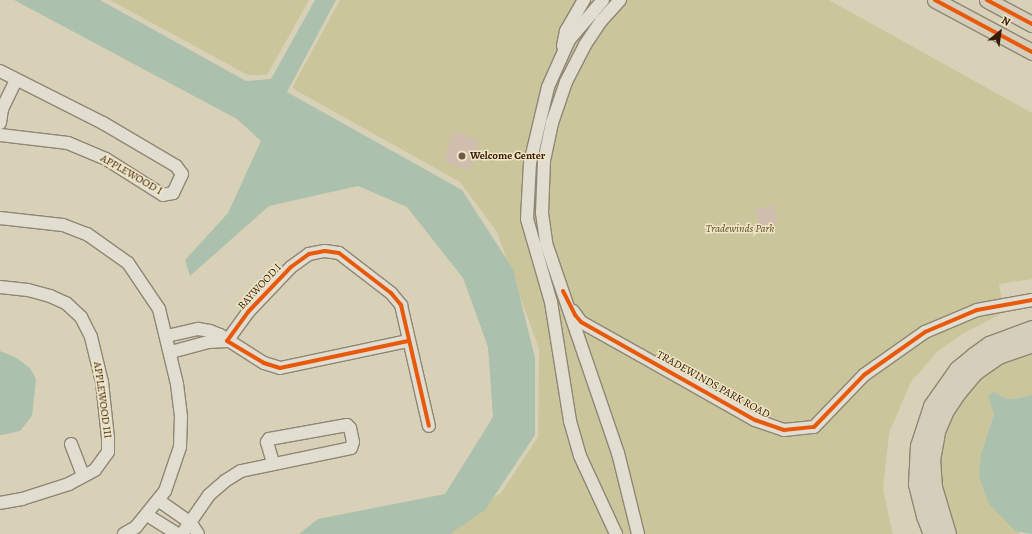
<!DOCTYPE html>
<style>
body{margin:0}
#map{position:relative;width:1032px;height:534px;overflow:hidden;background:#d9d1b7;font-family:Alegreya,serif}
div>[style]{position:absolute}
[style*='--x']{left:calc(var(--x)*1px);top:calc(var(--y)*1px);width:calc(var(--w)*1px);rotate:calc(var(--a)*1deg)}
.green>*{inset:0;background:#cac59a}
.water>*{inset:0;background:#abc1ad}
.building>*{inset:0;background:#cfbdae}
.roads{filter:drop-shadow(1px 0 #8e8674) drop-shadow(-1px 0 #8e8674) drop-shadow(0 1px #8e8674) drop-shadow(0 -1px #8e8674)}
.minor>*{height:12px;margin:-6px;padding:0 6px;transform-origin:6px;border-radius:6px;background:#e1ddd0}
.major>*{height:15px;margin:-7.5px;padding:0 7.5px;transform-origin:7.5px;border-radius:7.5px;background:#d5cebb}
.highway>*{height:17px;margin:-8.5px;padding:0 8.5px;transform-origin:8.5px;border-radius:8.5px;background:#d5cebb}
.cycleway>*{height:4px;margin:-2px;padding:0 2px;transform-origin:2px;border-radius:2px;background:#e8590c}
.dots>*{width:11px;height:11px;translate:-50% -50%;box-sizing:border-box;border:2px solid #f0e6c6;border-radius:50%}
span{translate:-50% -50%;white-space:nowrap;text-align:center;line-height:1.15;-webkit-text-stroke:3px #f0e6c6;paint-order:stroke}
.poi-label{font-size:11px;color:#361a04;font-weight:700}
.left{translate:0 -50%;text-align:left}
.street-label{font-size:11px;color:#361a04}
.park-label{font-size:11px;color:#5f4b2a;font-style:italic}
.north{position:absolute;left:980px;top:12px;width:40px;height:40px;-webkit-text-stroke:3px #f0e6c6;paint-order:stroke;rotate:29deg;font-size:11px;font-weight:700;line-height:16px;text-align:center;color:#361a04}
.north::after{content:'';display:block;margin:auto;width:14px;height:18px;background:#361a04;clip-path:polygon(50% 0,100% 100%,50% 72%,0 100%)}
</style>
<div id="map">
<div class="green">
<div style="clip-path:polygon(110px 0,309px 0,267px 75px,248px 75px)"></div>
<div style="clip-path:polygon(340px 0,829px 0,1032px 113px,1032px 279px,999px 284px,1004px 312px,964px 333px,938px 351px,911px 382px,889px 433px,883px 489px,893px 534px,445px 534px,466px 514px,501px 493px,538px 437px,539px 349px,497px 232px,460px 182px,292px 88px)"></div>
<div style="clip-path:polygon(1032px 345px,1032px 395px,1015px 399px,1004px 398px,994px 392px,994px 414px,981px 454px,989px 504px,1021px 534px,952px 534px,941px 511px,937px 435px,975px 375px)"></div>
</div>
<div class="water">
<div style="clip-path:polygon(14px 0,100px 0,246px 81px,271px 79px,315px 0,336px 0,287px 92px,462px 190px,513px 269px,535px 358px,535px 435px,485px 510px,450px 534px,299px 534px,318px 519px,445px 494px,493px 417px,488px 347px,463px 278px,407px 207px,358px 186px,269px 206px,190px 276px,185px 260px,228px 213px,261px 141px,237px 119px)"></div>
<div style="clip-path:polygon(0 351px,15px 357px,30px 368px,36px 379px,32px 416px,20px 431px,2px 435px,0 435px)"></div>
<div style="clip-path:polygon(994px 392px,1004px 398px,1015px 399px,1032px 395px,1032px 534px,1015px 531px,989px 504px,979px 477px,981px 454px,994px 414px,988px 396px)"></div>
</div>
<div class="building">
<div style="clip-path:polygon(453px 132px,479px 140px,476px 148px,480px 149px,475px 163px,472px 162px,469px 170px,444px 162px)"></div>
<div style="clip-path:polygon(773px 205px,778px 223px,760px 228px,755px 210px)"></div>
</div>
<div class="roads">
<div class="minor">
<div style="--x:603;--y:0;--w:52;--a:130.4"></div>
<div style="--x:569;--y:40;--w:51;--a:114.1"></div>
<div style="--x:548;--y:87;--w:78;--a:103.3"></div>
<div style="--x:530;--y:163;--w:56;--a:93.1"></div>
<div style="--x:527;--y:219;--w:86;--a:73.9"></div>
<div style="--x:551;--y:302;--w:121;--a:80.9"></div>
<div style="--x:570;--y:421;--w:36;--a:74"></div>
<div style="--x:580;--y:456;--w:86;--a:65.2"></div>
<div style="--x:620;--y:0;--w:28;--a:132"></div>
<div style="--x:601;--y:21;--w:29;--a:124"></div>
<div style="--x:585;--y:45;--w:42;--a:117.2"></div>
<div style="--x:566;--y:82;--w:43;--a:108.9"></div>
<div style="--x:552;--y:123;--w:39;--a:102"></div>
<div style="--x:544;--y:161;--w:52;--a:92.2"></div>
<div style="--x:542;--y:213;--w:30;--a:82"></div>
<div style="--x:546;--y:243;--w:222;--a:71.1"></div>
<div style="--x:618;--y:453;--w:83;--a:76.1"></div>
<div style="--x:563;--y:46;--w:15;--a:-79"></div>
<div style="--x:566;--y:31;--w:36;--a:-60"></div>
<div style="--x:0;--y:71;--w:115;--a:26.8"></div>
<div style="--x:103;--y:123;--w:85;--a:30.5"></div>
<div style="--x:176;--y:166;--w:10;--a:53"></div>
<div style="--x:182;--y:174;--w:21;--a:115"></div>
<div style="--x:173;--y:193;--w:10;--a:169"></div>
<div style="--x:163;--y:195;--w:67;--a:-147.7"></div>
<div style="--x:106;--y:159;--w:41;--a:-157.2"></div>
<div style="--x:68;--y:143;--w:68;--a:-173.3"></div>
<div style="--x:0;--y:123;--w:14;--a:-82"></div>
<div style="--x:2;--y:109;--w:32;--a:-64"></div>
<div style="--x:0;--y:218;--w:63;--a:6.3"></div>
<div style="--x:63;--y:225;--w:26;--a:21"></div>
<div style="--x:87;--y:234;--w:50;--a:35.3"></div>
<div style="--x:128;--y:263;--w:55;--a:56"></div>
<div style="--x:159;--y:309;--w:77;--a:76.5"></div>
<div style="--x:177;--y:384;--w:33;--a:83"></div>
<div style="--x:181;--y:417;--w:30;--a:92"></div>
<div style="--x:180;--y:447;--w:46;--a:108.8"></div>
<div style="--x:165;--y:491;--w:46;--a:128.9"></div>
<div style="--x:136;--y:527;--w:14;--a:150"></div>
<div style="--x:0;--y:287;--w:28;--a:6"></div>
<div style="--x:28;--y:290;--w:23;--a:15"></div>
<div style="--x:50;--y:296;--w:17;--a:24"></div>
<div style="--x:66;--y:303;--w:21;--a:43"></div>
<div style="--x:81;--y:317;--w:22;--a:63"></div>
<div style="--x:91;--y:337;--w:46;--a:76.3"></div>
<div style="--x:102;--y:382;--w:56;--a:83.9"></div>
<div style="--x:108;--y:438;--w:14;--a:90"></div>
<div style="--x:108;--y:452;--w:22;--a:126"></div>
<div style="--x:95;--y:470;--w:30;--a:152"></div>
<div style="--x:69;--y:484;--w:49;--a:162.3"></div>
<div style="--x:22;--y:499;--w:22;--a:170"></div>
<div style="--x:573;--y:311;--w:14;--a:54"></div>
<div style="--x:581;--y:322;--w:68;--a:29.2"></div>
<div style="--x:640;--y:355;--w:132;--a:29.5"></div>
<div style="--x:755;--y:420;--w:31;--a:19"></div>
<div style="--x:784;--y:430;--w:30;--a:-6"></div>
<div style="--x:814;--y:427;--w:72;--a:-46.1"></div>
<div style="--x:864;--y:375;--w:75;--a:-35.2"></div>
<div style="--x:925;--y:332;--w:56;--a:-22.9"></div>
<div style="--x:977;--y:310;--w:56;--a:-10.3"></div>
<div style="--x:167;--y:336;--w:32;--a:-13"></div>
<div style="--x:198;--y:329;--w:12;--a:9"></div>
<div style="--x:210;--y:331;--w:11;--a:22"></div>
<div style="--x:220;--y:335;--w:52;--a:32.5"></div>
<div style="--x:264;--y:363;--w:17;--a:17"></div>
<div style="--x:280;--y:368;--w:131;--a:-11.9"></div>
<div style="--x:227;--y:341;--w:36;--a:-54"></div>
<div style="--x:248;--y:312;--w:62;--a:-46.3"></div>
<div style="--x:291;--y:267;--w:22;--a:-36"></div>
<div style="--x:309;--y:254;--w:16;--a:-11"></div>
<div style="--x:325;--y:251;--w:14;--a:8"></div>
<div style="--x:339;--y:253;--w:66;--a:37.6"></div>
<div style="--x:391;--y:293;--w:16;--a:50"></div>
<div style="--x:401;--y:305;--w:124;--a:77"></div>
<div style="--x:171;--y:352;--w:38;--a:-15"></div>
<div style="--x:208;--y:342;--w:19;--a:-3"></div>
<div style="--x:71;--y:444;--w:34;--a:69"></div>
<div style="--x:158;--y:500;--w:39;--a:35"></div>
<div style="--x:190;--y:522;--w:14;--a:56"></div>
<div style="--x:147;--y:515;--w:36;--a:32"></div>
<div style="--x:182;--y:534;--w:47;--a:-55.3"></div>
<div style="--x:209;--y:495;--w:21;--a:-41"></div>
<div style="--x:225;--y:481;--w:19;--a:-32"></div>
<div style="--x:241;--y:471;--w:112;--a:-11.8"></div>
<div style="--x:351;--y:448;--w:6;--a:-72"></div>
<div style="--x:353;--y:442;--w:14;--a:-102"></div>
<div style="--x:350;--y:428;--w:4;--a:-135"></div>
<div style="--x:347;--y:425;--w:79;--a:169.8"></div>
<div style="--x:269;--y:439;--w:4;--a:124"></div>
<div style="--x:267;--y:442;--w:22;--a:74"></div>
</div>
<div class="major">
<div style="--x:935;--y:0;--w:110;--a:28.2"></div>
<div style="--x:987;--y:0;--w:51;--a:28.1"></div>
</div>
<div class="highway">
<div style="--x:932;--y:534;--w:19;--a:-111"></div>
<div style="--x:925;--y:516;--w:33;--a:-104"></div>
<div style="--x:917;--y:484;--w:38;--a:-87"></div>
<div style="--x:919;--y:446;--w:42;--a:-72"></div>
<div style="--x:932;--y:406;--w:45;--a:-54.9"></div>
<div style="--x:958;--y:369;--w:21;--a:-39"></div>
<div style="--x:974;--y:356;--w:19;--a:-36"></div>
<div style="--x:989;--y:345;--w:46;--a:-20.4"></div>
<div style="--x:947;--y:534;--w:49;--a:-106.6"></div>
<div style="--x:933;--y:487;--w:27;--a:-94"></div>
<div style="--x:931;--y:460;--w:29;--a:-80"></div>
<div style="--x:936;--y:431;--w:23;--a:-67"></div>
<div style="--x:945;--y:410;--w:23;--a:-56"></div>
<div style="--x:958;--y:391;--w:26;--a:-50"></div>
<div style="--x:975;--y:371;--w:28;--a:-35"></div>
<div style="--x:998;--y:355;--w:36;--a:-19"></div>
</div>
</div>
<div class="cycleway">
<div style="--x:935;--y:0;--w:110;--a:28.2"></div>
<div style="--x:987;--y:0;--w:51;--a:28.1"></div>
<div style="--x:563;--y:291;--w:27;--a:63"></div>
<div style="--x:575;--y:315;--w:9;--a:49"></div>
<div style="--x:581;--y:322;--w:200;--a:29.4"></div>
<div style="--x:755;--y:420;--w:31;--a:19"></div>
<div style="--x:784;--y:430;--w:30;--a:-6"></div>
<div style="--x:814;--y:427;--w:72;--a:-46.1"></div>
<div style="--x:864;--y:375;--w:75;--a:-35.2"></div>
<div style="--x:925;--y:332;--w:56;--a:-22.9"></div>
<div style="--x:977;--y:310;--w:56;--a:-10.3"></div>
<div style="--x:408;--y:341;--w:131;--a:168.1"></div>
<div style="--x:280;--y:368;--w:17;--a:-163"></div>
<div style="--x:264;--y:363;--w:43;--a:-149.3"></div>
<div style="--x:227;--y:341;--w:36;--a:-54"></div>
<div style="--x:248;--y:312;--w:62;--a:-46.3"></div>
<div style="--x:291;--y:267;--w:22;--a:-36"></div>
<div style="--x:309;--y:254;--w:16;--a:-11"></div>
<div style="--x:325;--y:251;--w:14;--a:8"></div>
<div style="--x:339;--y:253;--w:66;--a:37.6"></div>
<div style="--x:391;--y:293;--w:16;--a:50"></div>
<div style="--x:401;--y:305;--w:124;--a:77"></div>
</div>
<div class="dots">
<div style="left:462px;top:156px;background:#6f5a43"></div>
</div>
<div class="poi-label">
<span class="left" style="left:470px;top:156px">Welcome Center</span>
</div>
<div class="street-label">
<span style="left:131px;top:175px;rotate:30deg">APPLEWOOD I</span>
<span style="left:260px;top:287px;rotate:-47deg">BAYWOOD I</span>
<span style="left:713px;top:385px;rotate:29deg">TRADEWINDS PARK ROAD</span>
<span style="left:102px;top:400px;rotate:82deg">APPLEWOOD III</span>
</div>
<div class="park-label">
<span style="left:740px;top:229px">Tradewinds Park</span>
</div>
<div class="north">N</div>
</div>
